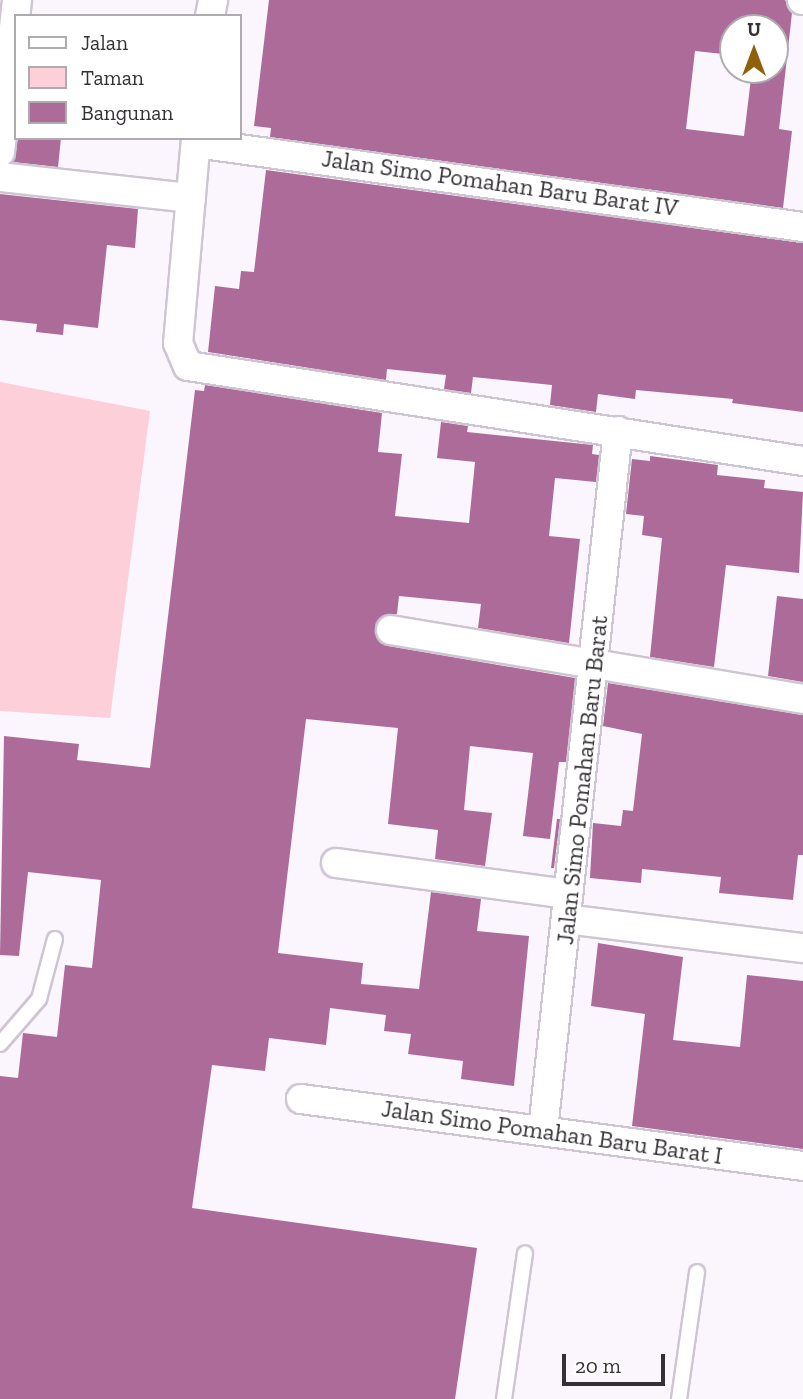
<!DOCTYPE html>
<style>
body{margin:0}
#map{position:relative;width:803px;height:1399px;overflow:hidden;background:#fbf5fe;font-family:"Zilla Slab",serif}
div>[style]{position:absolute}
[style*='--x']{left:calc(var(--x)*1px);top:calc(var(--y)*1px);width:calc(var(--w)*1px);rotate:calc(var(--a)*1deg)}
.green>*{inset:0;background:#fdcfd9}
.building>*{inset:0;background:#ad6b99}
.roads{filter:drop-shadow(2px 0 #cec5d3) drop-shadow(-2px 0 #cec5d3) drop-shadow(0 2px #cec5d3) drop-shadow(0 -2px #cec5d3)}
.lane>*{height:14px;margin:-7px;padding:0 7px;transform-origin:7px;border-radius:7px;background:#fff}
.street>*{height:28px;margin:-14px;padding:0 14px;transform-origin:14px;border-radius:14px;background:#fff}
span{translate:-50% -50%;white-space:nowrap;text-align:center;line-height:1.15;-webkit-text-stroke:5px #fff;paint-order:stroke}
.street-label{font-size:24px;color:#343035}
.legend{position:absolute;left:14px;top:14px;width:228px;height:126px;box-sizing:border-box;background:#fff;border:2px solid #aeacae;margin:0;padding:9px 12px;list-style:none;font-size:21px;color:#343035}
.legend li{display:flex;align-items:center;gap:14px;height:35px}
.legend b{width:35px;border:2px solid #aeacae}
.north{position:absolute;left:719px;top:14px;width:70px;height:70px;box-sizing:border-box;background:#fff;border:2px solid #aeacae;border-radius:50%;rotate:0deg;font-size:19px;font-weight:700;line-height:28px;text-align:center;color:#343035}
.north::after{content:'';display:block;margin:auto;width:24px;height:32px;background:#8f610a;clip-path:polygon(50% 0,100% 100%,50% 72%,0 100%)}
.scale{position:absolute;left:562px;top:1354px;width:103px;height:32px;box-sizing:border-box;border:4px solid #343035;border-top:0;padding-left:9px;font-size:21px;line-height:24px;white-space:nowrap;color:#343035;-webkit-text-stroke:5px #fff;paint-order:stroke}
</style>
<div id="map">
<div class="green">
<div style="clip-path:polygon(0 382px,150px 411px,110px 718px,0 711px)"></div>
</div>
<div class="building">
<div style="clip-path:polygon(evenodd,269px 0,785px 0,792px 13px,779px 129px,792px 131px,783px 208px,270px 137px,271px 128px,254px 126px,269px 0,733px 28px,775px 28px,775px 70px,752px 70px,744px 136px,686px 129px,695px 51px,733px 55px,733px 28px)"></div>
<div style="clip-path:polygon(18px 138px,61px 138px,58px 167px,13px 162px)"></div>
<div style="clip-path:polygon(266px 170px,803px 243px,803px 412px,732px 403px,733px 399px,636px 390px,635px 399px,598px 394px,596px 412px,550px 405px,552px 385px,473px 377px,471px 393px,444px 389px,446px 375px,387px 369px,386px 380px,208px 352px,215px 286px,239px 289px,241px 271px,254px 272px)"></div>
<div style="clip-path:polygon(0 194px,138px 209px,135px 248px,107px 245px,98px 328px,64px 324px,63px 335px,36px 332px,37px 324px,0 320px)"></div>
<div style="clip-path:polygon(205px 385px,382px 413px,378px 452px,402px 454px,395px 516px,469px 523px,475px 462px,437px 458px,441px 422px,468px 426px,467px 432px,593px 445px,592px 454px,599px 455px,596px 482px,555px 478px,549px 536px,580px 539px,569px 643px,478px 628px,481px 604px,399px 596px,397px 614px,385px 615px,375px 628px,380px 642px,388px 646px,575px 678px,566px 762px,559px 762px,550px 839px,523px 836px,533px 753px,470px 746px,464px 810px,492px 813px,485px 866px,435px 859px,438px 830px,388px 824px,398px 728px,306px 719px,278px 953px,363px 963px,361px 984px,419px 989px,431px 892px,481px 899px,477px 931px,529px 936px,514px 1086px,461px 1079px,463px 1061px,408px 1054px,411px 1034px,384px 1031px,386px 1015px,330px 1008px,326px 1045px,269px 1038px,265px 1071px,212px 1065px,192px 1208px,477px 1248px,455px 1399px,0 1399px,0 1076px,18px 1078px,23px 1033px,57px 1037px,65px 965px,92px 968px,101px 880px,28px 872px,19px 956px,0 955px,4px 736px,79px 744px,77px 760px,150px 768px,195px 390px,204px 391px)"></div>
<div style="clip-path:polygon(650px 456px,718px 465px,717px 475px,765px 480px,764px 488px,803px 492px,799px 573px,726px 565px,714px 667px,650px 657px,662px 538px,642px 535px,644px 516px,626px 514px,632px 459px,650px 461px)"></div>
<div style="clip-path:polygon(777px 596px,803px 599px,803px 682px,768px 676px)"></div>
<div style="clip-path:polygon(608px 683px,803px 715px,803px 855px,798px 855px,793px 900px,719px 893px,721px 877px,642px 869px,641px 883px,590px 878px,593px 823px,621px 826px,623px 810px,633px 811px,642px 734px,603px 726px)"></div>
<div style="clip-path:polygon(557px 819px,560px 819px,554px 868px,551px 868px)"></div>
<div style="clip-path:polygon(598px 943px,683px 957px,673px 1040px,740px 1047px,747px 975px,803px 981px,803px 1149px,632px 1126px,645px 1014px,591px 1006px)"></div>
</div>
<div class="roads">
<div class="lane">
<div style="--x:0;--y:1044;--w:60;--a:-49.1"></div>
<div style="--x:39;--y:999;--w:62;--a:-75.1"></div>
<div style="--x:504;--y:1399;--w:147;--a:-81.8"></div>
<div style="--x:679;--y:1399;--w:128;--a:-81.9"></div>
</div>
<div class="street">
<div style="--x:802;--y:0;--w:1;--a:0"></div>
<div style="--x:210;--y:16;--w:16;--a:-79"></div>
<div style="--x:196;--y:138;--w:206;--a:95"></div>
<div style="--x:178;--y:343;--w:25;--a:67"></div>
<div style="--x:188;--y:366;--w:622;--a:8.78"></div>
<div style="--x:196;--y:143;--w:613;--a:7.88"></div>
<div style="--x:0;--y:152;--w:153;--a:-83.6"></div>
<div style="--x:0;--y:177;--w:192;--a:6.3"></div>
<div style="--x:391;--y:630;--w:418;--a:9.5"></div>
<div style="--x:336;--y:863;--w:234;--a:7.6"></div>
<div style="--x:566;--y:919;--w:239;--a:7"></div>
<div style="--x:301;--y:1099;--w:506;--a:7.6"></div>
<div style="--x:543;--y:1130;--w:703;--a:-83.88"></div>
</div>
</div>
<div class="street-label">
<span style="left:500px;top:183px;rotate:8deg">Jalan Simo Pomahan Baru Barat IV</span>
<span style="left:582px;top:780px;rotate:-84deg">Jalan Simo Pomahan Baru Barat</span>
<span style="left:552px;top:1132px;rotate:8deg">Jalan Simo Pomahan Baru Barat I</span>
</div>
<ul class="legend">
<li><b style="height:9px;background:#fff"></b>Jalan</li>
<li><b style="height:19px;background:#fdcfd9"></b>Taman</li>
<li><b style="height:19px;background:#ad6b99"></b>Bangunan</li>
</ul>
<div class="north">U</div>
<div class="scale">20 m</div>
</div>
